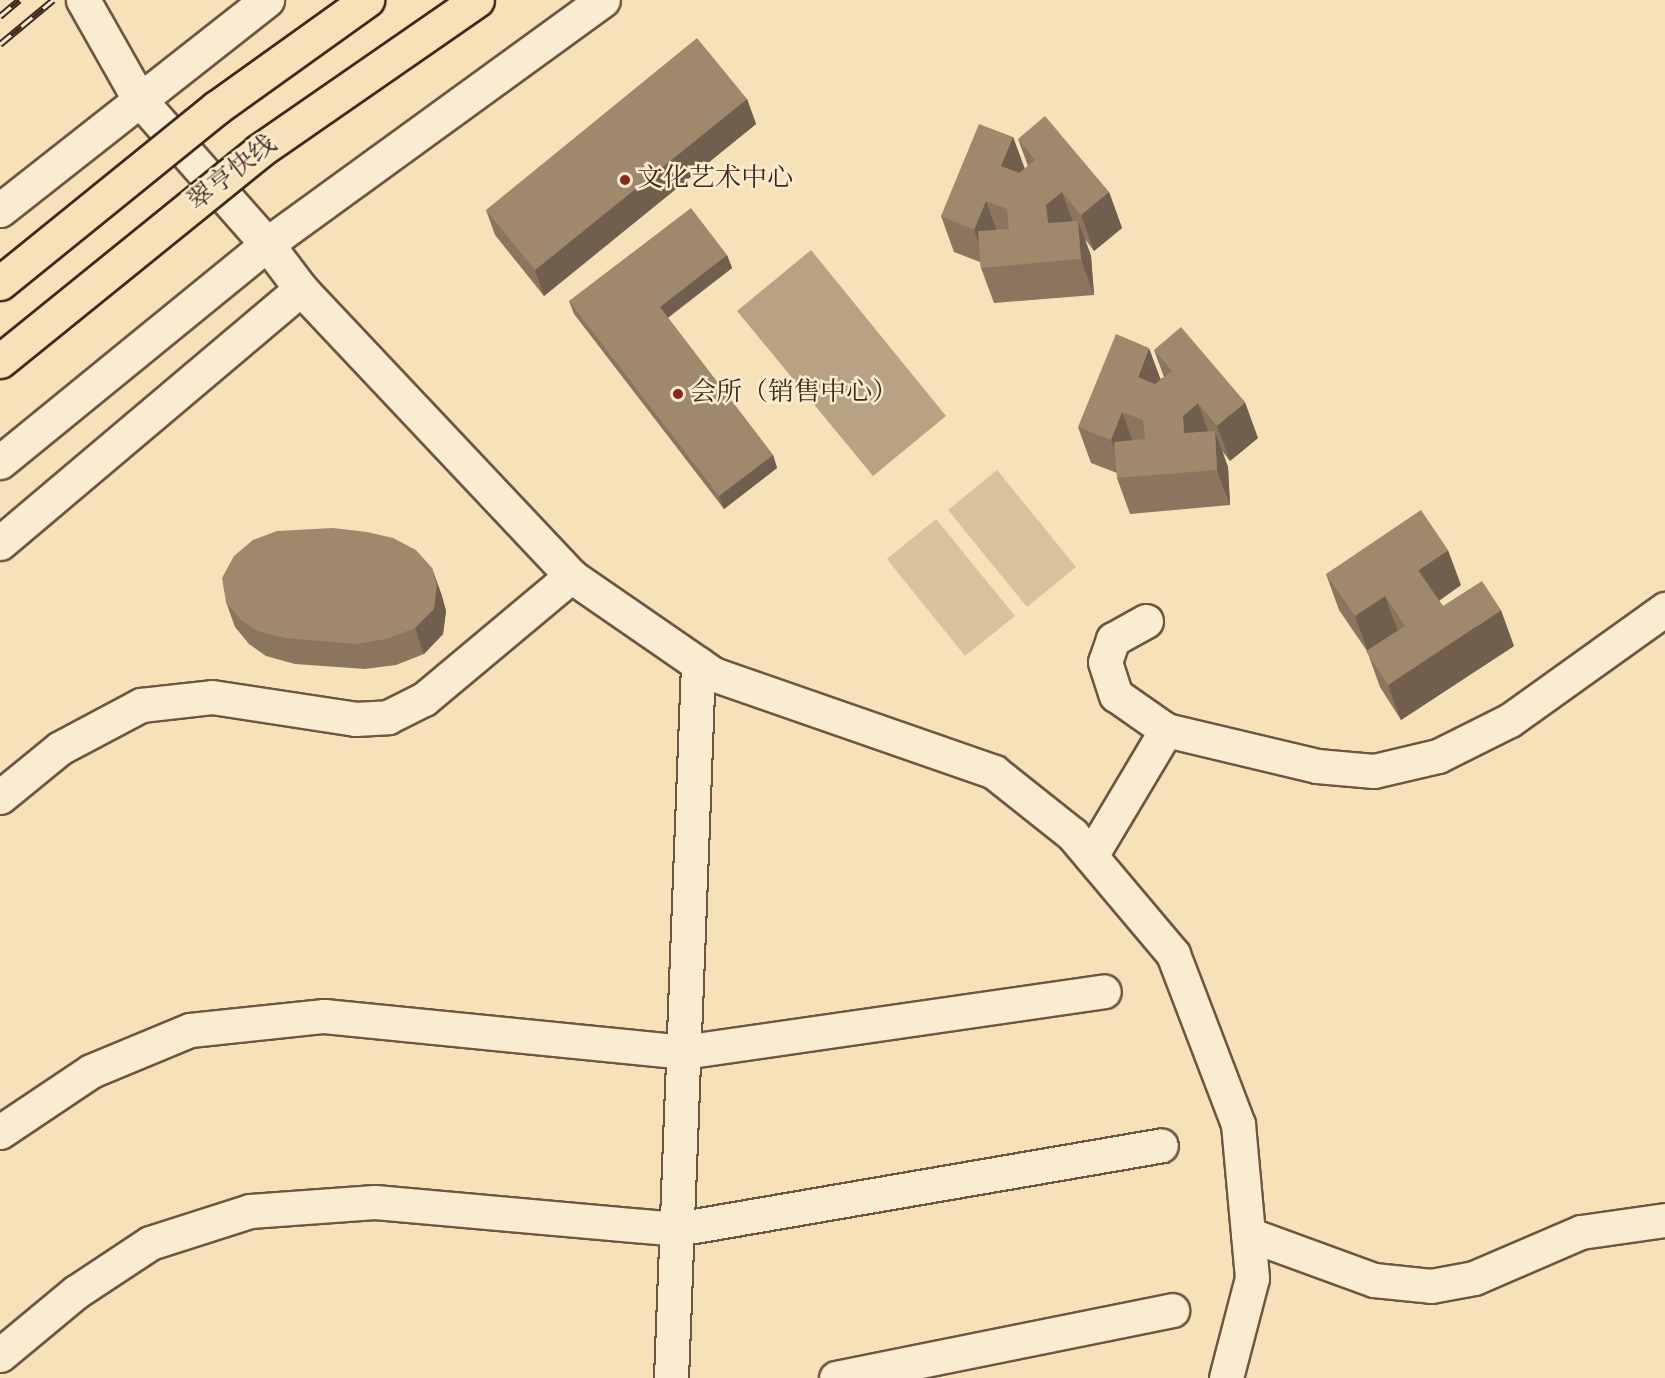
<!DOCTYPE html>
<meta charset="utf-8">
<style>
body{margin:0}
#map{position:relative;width:1665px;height:1378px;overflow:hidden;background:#f7e1b8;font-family:"Sorts Mill Goudy","Noto Serif SC",serif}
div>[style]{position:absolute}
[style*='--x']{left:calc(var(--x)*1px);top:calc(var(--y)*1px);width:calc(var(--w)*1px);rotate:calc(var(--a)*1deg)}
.green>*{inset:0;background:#d8c19d}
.water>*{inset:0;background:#b9a283}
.roads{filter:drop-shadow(2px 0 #6e5642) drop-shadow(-2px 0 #6e5642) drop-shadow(0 2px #6e5642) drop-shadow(0 -2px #6e5642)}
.minor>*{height:33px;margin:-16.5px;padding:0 16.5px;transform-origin:16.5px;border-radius:16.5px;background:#faecd1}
.rail>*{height:7px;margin-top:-3.5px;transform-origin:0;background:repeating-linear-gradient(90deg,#faecd1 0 14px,#41271b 0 28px);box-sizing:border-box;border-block:2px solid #41271b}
.bridges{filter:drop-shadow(2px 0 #41271b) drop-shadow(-2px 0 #41271b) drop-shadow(0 2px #41271b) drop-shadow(0 -2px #41271b)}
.highway-bridge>*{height:33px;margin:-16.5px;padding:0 16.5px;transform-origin:16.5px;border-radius:16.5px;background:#f7e1b8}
.wall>*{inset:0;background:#8a755e}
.shaded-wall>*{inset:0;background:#705f4c}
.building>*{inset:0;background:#a0886d}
.dots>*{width:16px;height:16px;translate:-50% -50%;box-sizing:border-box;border:3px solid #faecd1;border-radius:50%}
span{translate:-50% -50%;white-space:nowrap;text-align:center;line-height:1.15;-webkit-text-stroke:5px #faecd1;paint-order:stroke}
.street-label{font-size:26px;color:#41271b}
.poi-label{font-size:26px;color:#41271b}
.left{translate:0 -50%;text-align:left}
</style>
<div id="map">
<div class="green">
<div style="clip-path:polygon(997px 470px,1076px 567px,1027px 607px,948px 510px)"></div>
<div style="clip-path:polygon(936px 519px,1015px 616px,965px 656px,887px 559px)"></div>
</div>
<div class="water">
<div style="clip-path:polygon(811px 250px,946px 416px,873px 476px,737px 311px)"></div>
</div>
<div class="roads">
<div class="minor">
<div style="--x:83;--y:0;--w:114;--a:60.5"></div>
<div style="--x:139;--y:99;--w:193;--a:48.6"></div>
<div style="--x:267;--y:244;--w:56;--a:52.9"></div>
<div style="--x:301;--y:289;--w:394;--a:46.7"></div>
<div style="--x:571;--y:576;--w:173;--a:34.6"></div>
<div style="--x:713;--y:674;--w:298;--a:19.2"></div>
<div style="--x:994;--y:772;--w:100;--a:38.5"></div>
<div style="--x:1072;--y:834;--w:157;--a:49.9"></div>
<div style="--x:1173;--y:954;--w:182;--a:69.1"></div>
<div style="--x:1238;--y:1124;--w:155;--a:84.8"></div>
<div style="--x:1252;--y:1278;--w:103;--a:104.6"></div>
<div style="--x:0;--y:210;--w:340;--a:-38.2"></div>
<div style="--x:0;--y:462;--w:345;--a:-39.2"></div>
<div style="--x:267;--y:244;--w:415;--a:-36"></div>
<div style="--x:0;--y:543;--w:394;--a:-40.2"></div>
<div style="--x:1146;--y:621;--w:38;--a:151"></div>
<div style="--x:1113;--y:639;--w:24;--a:109"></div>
<div style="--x:1105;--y:662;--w:35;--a:72"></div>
<div style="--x:1116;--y:695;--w:61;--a:35"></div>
<div style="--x:1166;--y:730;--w:155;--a:13.4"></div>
<div style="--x:1317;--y:766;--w:57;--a:5"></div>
<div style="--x:1374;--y:771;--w:66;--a:-13.2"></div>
<div style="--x:1438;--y:756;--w:80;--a:-26.6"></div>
<div style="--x:1510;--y:720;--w:191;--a:-35.6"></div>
<div style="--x:0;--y:797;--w:77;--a:-39.2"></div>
<div style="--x:60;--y:748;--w:92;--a:-28"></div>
<div style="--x:141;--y:705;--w:71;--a:-6.4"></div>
<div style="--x:212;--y:697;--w:145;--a:8.7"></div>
<div style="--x:355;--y:719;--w:33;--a:-3"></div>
<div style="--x:388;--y:717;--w:40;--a:-26.6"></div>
<div style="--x:424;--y:699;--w:192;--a:-39.9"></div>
<div style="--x:1091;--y:856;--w:147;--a:-59.2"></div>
<div style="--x:0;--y:1132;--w:110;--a:-33.8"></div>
<div style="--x:91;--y:1071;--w:107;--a:-22.5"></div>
<div style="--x:190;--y:1030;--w:135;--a:-6"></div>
<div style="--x:324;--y:1016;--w:361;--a:5.7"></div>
<div style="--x:683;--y:1052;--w:425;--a:-8.2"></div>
<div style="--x:1248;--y:1234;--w:134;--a:20.1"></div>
<div style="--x:1374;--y:1280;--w:57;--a:6"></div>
<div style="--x:1431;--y:1286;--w:44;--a:-10.5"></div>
<div style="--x:1474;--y:1278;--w:116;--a:-23.3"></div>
<div style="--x:1581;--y:1232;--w:85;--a:-8.1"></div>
<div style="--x:0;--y:1355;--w:99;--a:-39.7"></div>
<div style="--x:76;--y:1292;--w:89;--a:-33.5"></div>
<div style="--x:150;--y:1243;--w:105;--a:-17.7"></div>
<div style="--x:250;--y:1211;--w:125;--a:-4.1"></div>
<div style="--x:375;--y:1202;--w:303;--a:5.1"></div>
<div style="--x:677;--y:1229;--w:491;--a:-9.8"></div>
<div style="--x:671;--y:1378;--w:715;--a:-87.83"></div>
<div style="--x:836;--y:1378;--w:343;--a:-11.4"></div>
</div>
</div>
<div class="rail">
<div style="--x:0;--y:16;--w:25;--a:-40"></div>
<div style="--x:0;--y:44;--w:69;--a:-39.7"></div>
</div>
<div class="bridges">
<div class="highway-bridge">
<div style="--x:0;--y:283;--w:278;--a:-39"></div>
<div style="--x:216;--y:108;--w:186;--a:-35.6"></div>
<div style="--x:0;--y:361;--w:333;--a:-39"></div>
<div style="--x:259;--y:151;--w:265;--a:-34.7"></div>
</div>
</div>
<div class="wall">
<div style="clip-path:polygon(747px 99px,756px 124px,544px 296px,495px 235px,486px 210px)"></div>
<div style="clip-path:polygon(1013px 137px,1025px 169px,1028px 166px,1018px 139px,1109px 192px,1122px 228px,1094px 251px,1085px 239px,1091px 256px,1094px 295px,994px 303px,981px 268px,980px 262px,954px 252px,941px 216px)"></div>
<div style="clip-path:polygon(727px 255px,732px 268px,668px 318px,773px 455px,777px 468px,724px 509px,574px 314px,569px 301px)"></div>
<div style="clip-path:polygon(1154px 350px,1258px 438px,1230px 461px,1222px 451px,1228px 467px,1230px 505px,1130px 514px,1117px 478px,1117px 473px,1091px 463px,1078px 427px,1164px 377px)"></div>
<div style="clip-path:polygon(1326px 574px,1461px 585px,1439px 601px,1443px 606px,1514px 646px,1401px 720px,1380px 687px,1367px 651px,1339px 610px)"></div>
<div style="clip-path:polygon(441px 593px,446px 611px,443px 634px,424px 654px,396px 665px,365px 669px,295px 664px,266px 656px,249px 644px,235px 627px,226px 602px)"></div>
</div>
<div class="shaded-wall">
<div style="clip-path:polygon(747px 99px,756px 124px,544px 296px,535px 270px)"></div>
<div style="clip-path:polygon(1013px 137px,1026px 173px,1014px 202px,1001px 166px)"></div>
<div style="clip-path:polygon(1062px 192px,1075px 228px,1048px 223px,1046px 205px)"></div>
<div style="clip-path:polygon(1109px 192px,1122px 228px,1094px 251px,1081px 215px)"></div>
<div style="clip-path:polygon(986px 201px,999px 237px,987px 265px,974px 230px)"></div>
<div style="clip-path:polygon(1078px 221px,1091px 256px,1094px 295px,1081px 259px)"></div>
<div style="clip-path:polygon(727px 255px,732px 268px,664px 320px,660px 307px)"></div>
<div style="clip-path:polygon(1149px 348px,1162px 383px,1151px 412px,1138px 377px)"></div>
<div style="clip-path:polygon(1245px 402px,1258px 438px,1230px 461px,1217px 426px)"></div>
<div style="clip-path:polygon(1198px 403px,1211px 439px,1184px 433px,1183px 416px)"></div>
<div style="clip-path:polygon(1122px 412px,1135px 448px,1124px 476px,1111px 440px)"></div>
<div style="clip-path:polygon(1215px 431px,1228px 467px,1230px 505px,1217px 470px)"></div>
<div style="clip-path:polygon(773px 455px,777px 468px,724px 509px,719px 496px)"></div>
<div style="clip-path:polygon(1448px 550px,1461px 585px,1431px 606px,1418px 570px)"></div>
<div style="clip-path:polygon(432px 568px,441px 593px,446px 611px,443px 634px,424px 654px,415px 628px)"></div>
<div style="clip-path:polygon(1385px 596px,1398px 632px,1368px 652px,1355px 616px)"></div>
<div style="clip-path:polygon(1501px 610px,1514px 646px,1401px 720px,1388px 685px)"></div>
</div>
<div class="building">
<div style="clip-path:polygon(697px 38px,747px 99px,535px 270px,486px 210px)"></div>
<div style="clip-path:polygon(1045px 116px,1109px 192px,1081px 215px,1062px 192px,1046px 205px,1048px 223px,1078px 221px,1081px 259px,981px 268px,978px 231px,1009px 229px,1007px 209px,986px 201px,974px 230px,941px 216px,979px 124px,1013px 137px,1001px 166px,1019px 173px,1035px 160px,1018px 139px)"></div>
<div style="clip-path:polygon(691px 208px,727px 255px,660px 307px,773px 455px,719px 496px,569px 301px)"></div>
<div style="clip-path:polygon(1181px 327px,1245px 402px,1217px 426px,1198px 403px,1183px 416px,1184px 433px,1215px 431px,1217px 470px,1117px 478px,1114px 442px,1145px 439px,1143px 420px,1122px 412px,1111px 440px,1078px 427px,1116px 334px,1149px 348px,1138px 377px,1155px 384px,1172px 371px,1154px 350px)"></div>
<div style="clip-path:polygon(1421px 510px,1448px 550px,1418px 570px,1443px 606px,1482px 581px,1501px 610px,1388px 685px,1366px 651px,1405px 626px,1385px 596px,1355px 616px,1326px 574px)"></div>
<div style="clip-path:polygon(333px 528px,367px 532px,393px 538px,416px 550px,432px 568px,437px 585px,434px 609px,415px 628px,387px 639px,356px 644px,285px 638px,257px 631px,240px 619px,226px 602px,222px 578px,234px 556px,253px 540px,277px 531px)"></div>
</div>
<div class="dots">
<div style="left:625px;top:180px;background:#8f2418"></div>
<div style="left:678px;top:394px;background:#8f2418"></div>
</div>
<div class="street-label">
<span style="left:233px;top:174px;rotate:-38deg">翠亨快线</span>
</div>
<div class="poi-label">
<span class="left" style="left:637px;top:180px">文化艺术中心</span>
<span class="left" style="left:690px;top:394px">会所（销售中心）</span>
</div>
</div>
